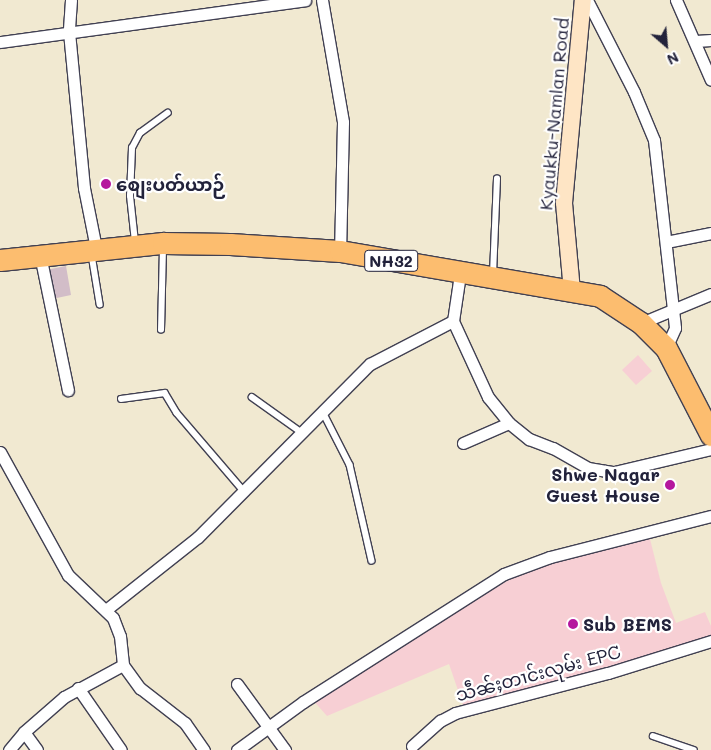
<!DOCTYPE html>
<meta charset="utf-8">
<style>
body{margin:0}
#map{position:relative;width:711px;height:750px;overflow:hidden;background:#f1e9d1;font-family:Mali,"Noto Sans Myanmar",sans-serif}
div>[style]{position:absolute}
[style*='--x']{left:calc(var(--x)*1px);top:calc(var(--y)*1px);width:calc(var(--w)*1px);rotate:calc(var(--a)*1deg)}
.built>*{inset:0;background:#f7cfd4}
.industrial>*{inset:0;background:#d2bdc8}
.roads{filter:drop-shadow(1px 0 #414052) drop-shadow(-1px 0 #414052) drop-shadow(0 1px #414052) drop-shadow(0 -1px #414052)}
.lane>*{height:5.5px;margin:-2.75px;padding:0 2.75px;transform-origin:2.75px;border-radius:2.75px;background:#fff}
.street>*{height:11px;margin:-5.5px;padding:0 5.5px;transform-origin:5.5px;border-radius:5.5px;background:#fff}
.secondary>*{height:16px;margin:-8px;padding:0 8px;transform-origin:8px;border-radius:8px;background:#fee5c5}
.highway>*{height:21px;margin:-10.5px;padding:0 10.5px;transform-origin:10.5px;border-radius:10.5px;background:#fcbd6f}
.dots>*{width:14px;height:14px;translate:-50% -50%;box-sizing:border-box;border:2px solid #fff;border-radius:50%}
span{translate:-50% -50%;white-space:nowrap;text-align:center;line-height:1.15;-webkit-text-stroke:4.5px #fff;paint-order:stroke}
.shield-label span{padding:1px 4px;background:#fff;border:1px solid;border-radius:4px;-webkit-text-stroke-width:0}
.shield-label{font-size:16px;color:#22223b;font-weight:700}
.street-label{font-size:18px;color:#22223b}
.poi-label{font-size:18px;color:#22223b;font-weight:700}
.left{translate:0 -50%;text-align:left}
.right{translate:-100% -50%;text-align:right}
.north{position:absolute;left:641px;top:20px;width:50px;height:50px;-webkit-text-stroke:4px #fff;paint-order:stroke;rotate:153deg;font-size:14px;font-weight:700;line-height:20px;text-align:center;color:#22223b}
.north::after{content:'';display:block;margin:auto;width:18px;height:22px;background:#22223b;clip-path:polygon(50% 0,100% 100%,50% 72%,0 100%)}
</style>
<div id="map">
<div class="built">
<div style="clip-path:polygon(638px 355px,652px 371px,636px 385px,622px 370px)"></div>
<div style="clip-path:polygon(649px 535px,661px 583px,676px 623px,705px 612px,711px 626px,711px 636px,588px 674px,463px 705px,449px 664px,327px 716px,311px 698px,534px 565px)"></div>
</div>
<div class="industrial">
<div style="clip-path:polygon(66px 266px,71px 295px,52px 299px,46px 270px)"></div>
</div>
<div class="roads">
<div class="lane">
<div style="--x:135;--y:242;--w:46;--a:-96.2"></div>
<div style="--x:130;--y:196;--w:48;--a:-87.6"></div>
<div style="--x:132;--y:148;--w:17;--a:-62"></div>
<div style="--x:140;--y:133;--w:34;--a:-36"></div>
<div style="--x:92;--y:255;--w:50;--a:80.7"></div>
<div style="--x:493;--y:274;--w:95;--a:-87.6"></div>
<div style="--x:161;--y:330;--w:82;--a:-88.6"></div>
<div style="--x:252;--y:397;--w:60;--a:35.5"></div>
<div style="--x:121;--y:399;--w:44;--a:-7.8"></div>
<div style="--x:165;--y:393;--w:23;--a:59"></div>
<div style="--x:177;--y:413;--w:101;--a:49.4"></div>
<div style="--x:323;--y:412;--w:59;--a:63"></div>
<div style="--x:350;--y:465;--w:98;--a:77.1"></div>
<div style="--x:653;--y:736;--w:43;--a:18.9"></div>
</div>
<div class="street">
<div style="--x:71;--y:0;--w:32;--a:94"></div>
<div style="--x:69;--y:32;--w:157;--a:84.5"></div>
<div style="--x:84;--y:188;--w:61;--a:78.7"></div>
<div style="--x:322;--y:0;--w:124;--a:80.2"></div>
<div style="--x:343;--y:122;--w:129;--a:91.3"></div>
<div style="--x:587;--y:0;--w:103;--a:62.9"></div>
<div style="--x:634;--y:92;--w:52;--a:67.4"></div>
<div style="--x:654;--y:140;--w:189;--a:83.6"></div>
<div style="--x:675;--y:328;--w:22;--a:114"></div>
<div style="--x:676;--y:0;--w:87;--a:66.4"></div>
<div style="--x:696;--y:41;--w:15;--a:-4"></div>
<div style="--x:0;--y:42;--w:308;--a:-7.8"></div>
<div style="--x:666;--y:242;--w:46;--a:-11.3"></div>
<div style="--x:40;--y:255;--w:138;--a:78.3"></div>
<div style="--x:453;--y:321;--w:84;--a:65.3"></div>
<div style="--x:488;--y:397;--w:33;--a:51"></div>
<div style="--x:509;--y:423;--w:26;--a:39"></div>
<div style="--x:529;--y:439;--w:26;--a:21"></div>
<div style="--x:553;--y:448;--w:40;--a:29.7"></div>
<div style="--x:588;--y:468;--w:26;--a:9"></div>
<div style="--x:614;--y:472;--w:100;--a:-13.3"></div>
<div style="--x:641;--y:323;--w:76;--a:-22.5"></div>
<div style="--x:463;--y:443;--w:50;--a:-23.5"></div>
<div style="--x:0;--y:452;--w:141;--a:61.1"></div>
<div style="--x:68;--y:575;--w:62;--a:43.7"></div>
<div style="--x:113;--y:618;--w:19;--a:69"></div>
<div style="--x:120;--y:636;--w:29;--a:84"></div>
<div style="--x:123;--y:665;--w:29;--a:54"></div>
<div style="--x:140;--y:688;--w:57;--a:37.9"></div>
<div style="--x:185;--y:723;--w:33;--a:55"></div>
<div style="--x:107;--y:609;--w:116;--a:-38.4"></div>
<div style="--x:198;--y:537;--w:244;--a:-45.2"></div>
<div style="--x:370;--y:364;--w:93;--a:-27.4"></div>
<div style="--x:453;--y:321;--w:48;--a:-81.5"></div>
<div style="--x:237;--y:684;--w:82;--a:54"></div>
<div style="--x:78;--y:688;--w:75;--a:55.3"></div>
<div style="--x:24;--y:732;--w:22;--a:54"></div>
<div style="--x:412;--y:746;--w:38;--a:-42"></div>
<div style="--x:440;--y:721;--w:17;--a:-28"></div>
<div style="--x:455;--y:713;--w:158;--a:-14.7"></div>
<div style="--x:608;--y:673;--w:108;--a:-17.3"></div>
<div style="--x:9;--y:750;--w:23;--a:-50"></div>
<div style="--x:24;--y:732;--w:53;--a:-41.2"></div>
<div style="--x:64;--y:697;--w:67;--a:-28.5"></div>
<div style="--x:237;--y:750;--w:82;--a:-36"></div>
<div style="--x:303;--y:702;--w:238;--a:-32.5"></div>
<div style="--x:504;--y:574;--w:49;--a:-20.3"></div>
<div style="--x:550;--y:557;--w:166;--a:-14.3"></div>
</div>
<div class="secondary">
<div style="--x:572;--y:291;--w:88;--a:-95.2"></div>
<div style="--x:564;--y:203;--w:204;--a:-84.7"></div>
</div>
<div class="highway">
<div style="--x:0;--y:260;--w:164;--a:-6"></div>
<div style="--x:163;--y:243;--w:67;--a:0.9"></div>
<div style="--x:230;--y:244;--w:110;--a:3.6"></div>
<div style="--x:340;--y:251;--w:264;--a:9.8"></div>
<div style="--x:600;--y:296;--w:49;--a:33.4"></div>
<div style="--x:641;--y:323;--w:35;--a:45"></div>
<div style="--x:666;--y:348;--w:98;--a:62.7"></div>
</div>
</div>
<div class="dots">
<div style="left:106px;top:184px;background:#b5179e"></div>
<div style="left:670px;top:485px;background:#b5179e"></div>
<div style="left:573px;top:624px;background:#b5179e"></div>
</div>
<div class="shield-label">
<span style="left:391px;top:261px">NH32</span>
</div>
<div class="street-label">
<span style="left:554px;top:114px;rotate:-85deg">Kyaukku-Namlan Road</span>
<span style="left:538px;top:673px;rotate:-15deg">သဵၼ်ႈတၢင်းလုမ်း EPC</span>
</div>
<div class="poi-label">
<span class="left" style="left:116px;top:184px">စျေးပတ်ယာဉ်</span>
<span class="right" style="left:660px;top:485px">Shwe Nagar<br>Guest House</span>
<span class="left" style="left:583px;top:624px">Sub BEMS</span>
</div>
<div class="north">N</div>
</div>
